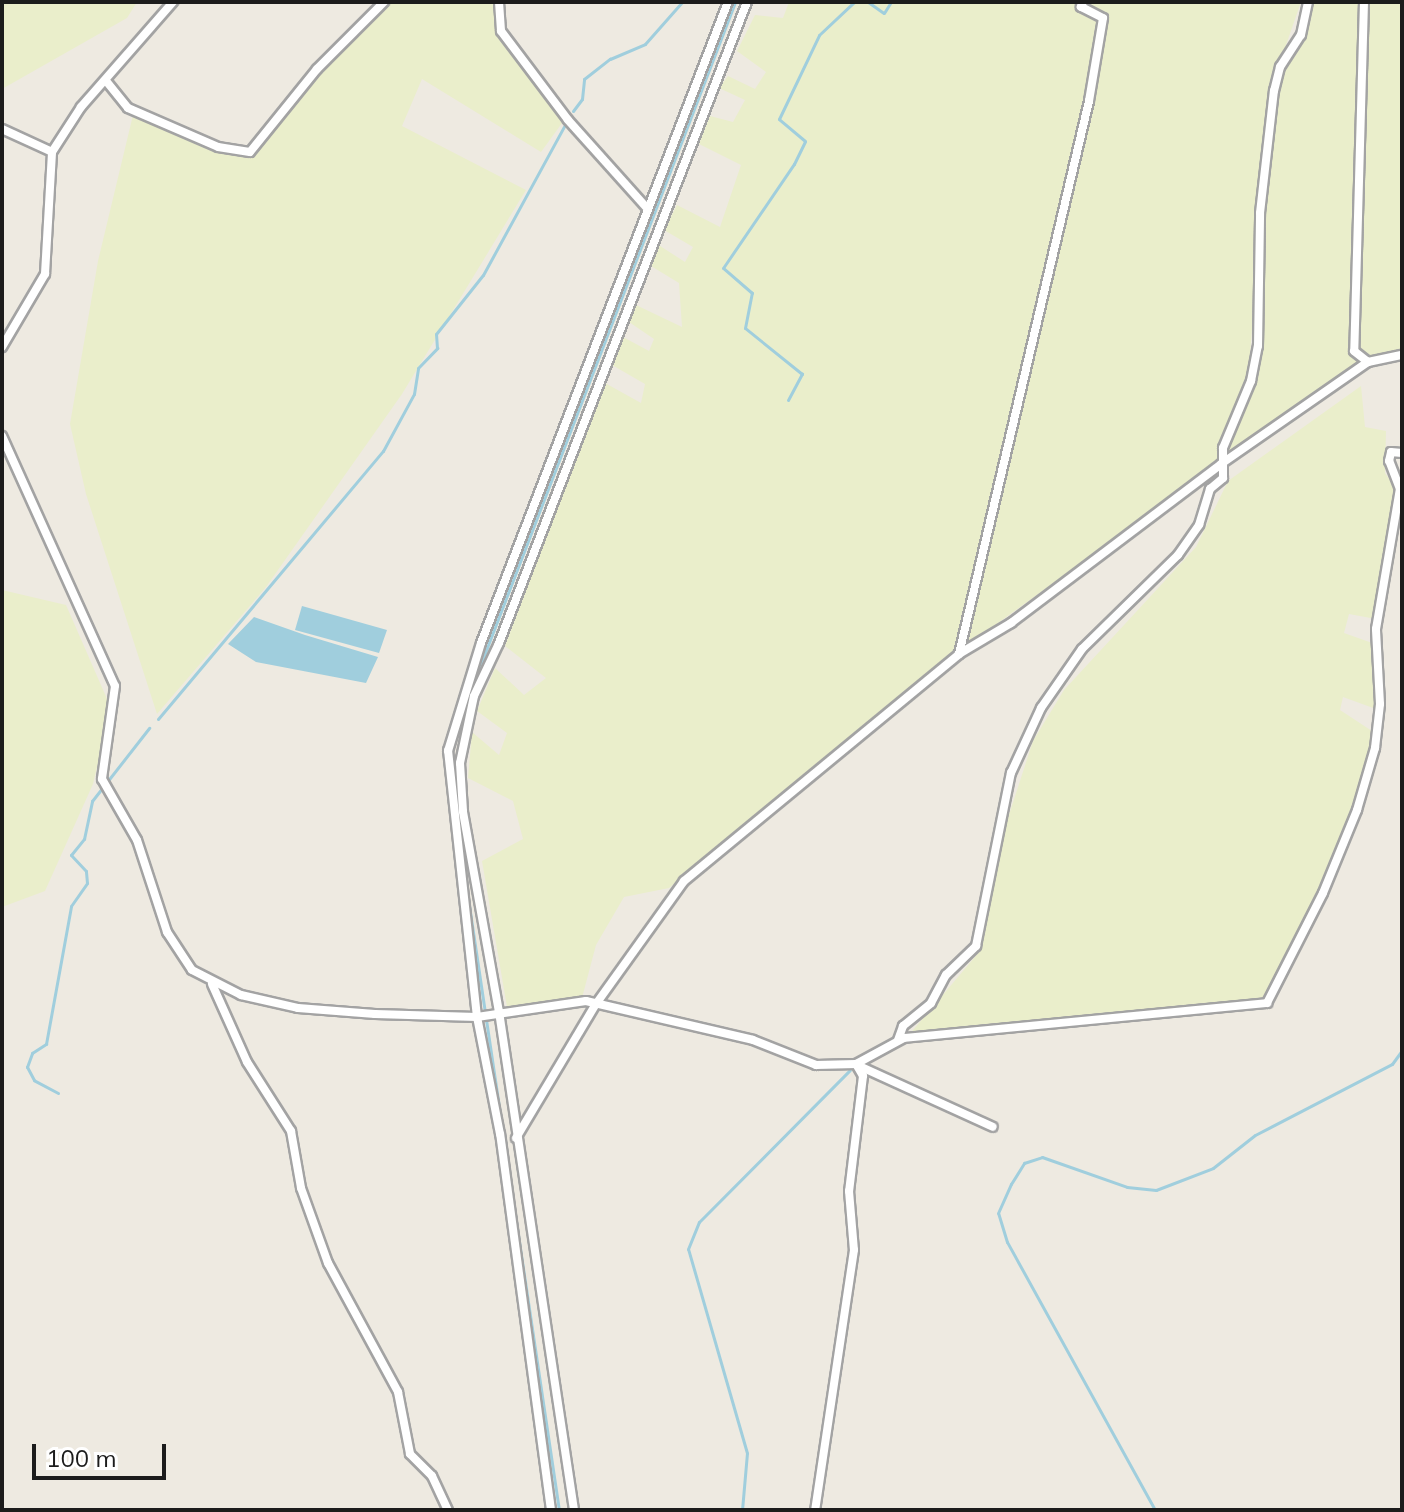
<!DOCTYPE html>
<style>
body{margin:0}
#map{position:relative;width:1404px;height:1512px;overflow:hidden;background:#eeeae1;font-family:Mulish,sans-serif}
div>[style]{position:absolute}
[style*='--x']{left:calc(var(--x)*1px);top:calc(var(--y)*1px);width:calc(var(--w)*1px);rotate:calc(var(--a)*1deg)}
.farmland>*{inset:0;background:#eaeecb}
.water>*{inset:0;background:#a0cedd}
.stream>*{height:3px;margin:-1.5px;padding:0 1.5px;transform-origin:1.5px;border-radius:1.5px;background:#a0cedd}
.roads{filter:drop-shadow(2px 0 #a3a3a3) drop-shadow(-2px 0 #a3a3a3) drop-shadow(0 2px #a3a3a3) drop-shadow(0 -2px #a3a3a3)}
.minor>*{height:8px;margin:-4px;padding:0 4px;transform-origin:4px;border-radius:4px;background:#fff}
span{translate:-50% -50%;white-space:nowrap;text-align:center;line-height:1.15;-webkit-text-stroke:7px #fff;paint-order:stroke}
.frame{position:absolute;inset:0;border:4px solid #1c1c1c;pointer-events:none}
.scale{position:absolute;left:32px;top:1444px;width:134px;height:36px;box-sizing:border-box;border:4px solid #1c1c1c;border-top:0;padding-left:10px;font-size:24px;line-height:28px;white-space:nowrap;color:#1c1c1c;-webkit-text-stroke:6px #fff;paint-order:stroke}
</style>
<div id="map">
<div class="farmland">
<div style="clip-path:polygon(2px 2px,137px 2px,127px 18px,2px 89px)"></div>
<div style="clip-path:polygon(387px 2px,495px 2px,500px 32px,565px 119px,541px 152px,422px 79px,402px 126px,526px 190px,402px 394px,266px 587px,157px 714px,86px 494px,70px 424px,98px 261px,133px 115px,218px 151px,255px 155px,313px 78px)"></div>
<div style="clip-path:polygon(789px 2px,1301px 2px,1270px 91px,1270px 141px,1284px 69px,1301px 41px,1312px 2px,1402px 2px,1402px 350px,1355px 365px,1223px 461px,1253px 384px,1261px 218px,1248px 379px,1218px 464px,958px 652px,669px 888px,624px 897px,596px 945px,582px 998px,507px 1007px,482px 861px,523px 839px,513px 801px,468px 778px,472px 732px,499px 755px,507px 733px,477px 711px,495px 668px,524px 695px,546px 678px,505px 646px,605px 383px,641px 403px,645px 384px,612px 365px,623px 337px,649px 351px,654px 339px,629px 322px,636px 305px,682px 327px,679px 283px,651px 266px,657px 244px,685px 262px,693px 247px,664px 230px,677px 205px,720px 227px,741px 165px,699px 144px,710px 116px,733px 122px,745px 100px,719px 88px,728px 76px,755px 89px,766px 72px,737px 51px,755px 15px,783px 18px)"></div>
<div style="clip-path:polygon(1361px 386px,1365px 427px,1386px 431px,1385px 473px,1397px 490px,1376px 619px,1349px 614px,1344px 633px,1375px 644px,1376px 709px,1343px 697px,1340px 710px,1375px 733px,1351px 821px,1266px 1002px,908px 1036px,980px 951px,1005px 827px,1033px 741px,1064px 690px,1196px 547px,1228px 481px)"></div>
<div style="clip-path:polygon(2px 590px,66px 605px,111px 708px,93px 784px,45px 891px,2px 907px)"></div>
</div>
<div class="water">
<div style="clip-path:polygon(302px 606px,387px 630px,379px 653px,295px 630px)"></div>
<div style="clip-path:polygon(254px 617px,305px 635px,378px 657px,366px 683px,256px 662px,228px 644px)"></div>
</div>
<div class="stream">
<div style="--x:868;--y:2;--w:19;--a:35"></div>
<div style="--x:884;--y:13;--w:13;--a:-58"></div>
<div style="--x:573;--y:111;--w:15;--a:-53"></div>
<div style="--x:582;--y:99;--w:20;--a:-84"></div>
<div style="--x:584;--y:79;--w:33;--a:-38"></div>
<div style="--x:610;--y:59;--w:38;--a:-23"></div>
<div style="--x:645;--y:44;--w:56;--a:-48.6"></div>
<div style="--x:788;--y:400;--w:30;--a:-62"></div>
<div style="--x:802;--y:374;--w:73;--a:-141.1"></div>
<div style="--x:745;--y:328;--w:36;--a:-79"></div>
<div style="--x:752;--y:293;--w:38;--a:-139"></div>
<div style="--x:723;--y:268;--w:126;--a:-55.7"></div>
<div style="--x:794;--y:164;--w:25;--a:-64"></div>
<div style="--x:805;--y:141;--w:34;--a:-140"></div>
<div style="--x:779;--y:119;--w:93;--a:-64.5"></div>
<div style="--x:819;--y:35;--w:48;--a:-43.3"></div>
<div style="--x:468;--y:697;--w:745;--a:-68.98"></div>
<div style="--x:158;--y:719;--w:350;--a:-50"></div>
<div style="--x:383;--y:451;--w:65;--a:-61.5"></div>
<div style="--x:414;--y:394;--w:26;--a:-81"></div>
<div style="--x:418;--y:368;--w:28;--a:-46"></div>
<div style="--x:437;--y:348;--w:14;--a:-94"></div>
<div style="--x:436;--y:334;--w:75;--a:-51.5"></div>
<div style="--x:483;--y:275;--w:173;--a:-61.4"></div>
<div style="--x:466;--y:885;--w:632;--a:81.54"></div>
<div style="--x:58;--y:1093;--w:27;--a:-152"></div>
<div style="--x:34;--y:1080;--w:15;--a:-118"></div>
<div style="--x:27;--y:1067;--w:15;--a:-70"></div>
<div style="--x:32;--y:1053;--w:17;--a:-33"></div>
<div style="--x:46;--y:1044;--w:140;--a:-79.7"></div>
<div style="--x:71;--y:906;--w:28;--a:-55"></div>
<div style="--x:87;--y:883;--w:12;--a:-95"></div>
<div style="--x:86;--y:871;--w:22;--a:-133"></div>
<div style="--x:71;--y:855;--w:21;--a:-51"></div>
<div style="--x:84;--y:839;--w:39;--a:-78"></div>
<div style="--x:92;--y:801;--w:93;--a:-52"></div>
<div style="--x:742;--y:1510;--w:57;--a:-85"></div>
<div style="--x:747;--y:1453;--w:212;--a:-106.1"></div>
<div style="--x:688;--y:1249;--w:29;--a:-68"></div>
<div style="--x:699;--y:1222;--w:214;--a:-45.2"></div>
<div style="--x:1155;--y:1510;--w:306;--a:-118.9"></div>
<div style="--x:1007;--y:1242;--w:30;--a:-107"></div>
<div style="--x:998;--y:1213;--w:32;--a:-66"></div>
<div style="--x:1011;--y:1184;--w:25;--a:-58"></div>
<div style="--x:1024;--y:1163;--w:19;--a:-18"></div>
<div style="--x:1042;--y:1157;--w:90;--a:19.4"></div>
<div style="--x:1127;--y:1187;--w:29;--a:6"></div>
<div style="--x:1156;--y:1190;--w:61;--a:-21.1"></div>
<div style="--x:1213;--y:1168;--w:53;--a:-38.2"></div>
<div style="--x:1255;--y:1135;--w:154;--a:-27.4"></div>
<div style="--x:1392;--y:1064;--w:17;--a:-54"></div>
</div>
<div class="roads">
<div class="minor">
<div style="--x:499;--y:2;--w:29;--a:86"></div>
<div style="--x:501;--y:31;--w:111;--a:53"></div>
<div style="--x:568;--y:120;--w:118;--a:48.1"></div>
<div style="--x:1364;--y:2;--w:349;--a:91.6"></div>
<div style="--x:1354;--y:351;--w:18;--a:38"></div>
<div style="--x:107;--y:82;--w:33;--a:51"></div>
<div style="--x:128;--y:108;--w:98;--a:23.4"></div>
<div style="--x:218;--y:147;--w:32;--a:9"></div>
<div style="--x:250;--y:152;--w:107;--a:-51.1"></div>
<div style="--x:317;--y:69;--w:95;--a:-45"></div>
<div style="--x:2;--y:129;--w:55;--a:24.7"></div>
<div style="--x:2;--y:347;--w:85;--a:-59.5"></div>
<div style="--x:45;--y:274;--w:122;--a:-86.7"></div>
<div style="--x:52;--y:152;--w:54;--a:-57.2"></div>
<div style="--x:81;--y:107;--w:140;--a:-48.8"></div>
<div style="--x:2;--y:436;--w:274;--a:65.7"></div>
<div style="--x:115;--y:686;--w:94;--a:98"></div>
<div style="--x:102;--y:779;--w:70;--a:60.2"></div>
<div style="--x:137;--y:840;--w:97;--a:71.9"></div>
<div style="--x:167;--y:932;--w:45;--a:56.7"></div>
<div style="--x:192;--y:970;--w:55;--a:27"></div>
<div style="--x:241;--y:995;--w:58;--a:12.8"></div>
<div style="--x:298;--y:1008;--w:77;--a:4.5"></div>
<div style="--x:375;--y:1014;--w:102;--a:1.7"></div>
<div style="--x:477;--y:1017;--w:110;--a:-8.4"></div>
<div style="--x:586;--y:1001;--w:171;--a:13.1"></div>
<div style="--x:753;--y:1040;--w:68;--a:21.6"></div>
<div style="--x:816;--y:1065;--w:40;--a:-1.4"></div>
<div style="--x:856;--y:1064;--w:14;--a:60"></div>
<div style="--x:863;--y:1076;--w:116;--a:96.9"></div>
<div style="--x:849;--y:1191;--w:59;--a:85.2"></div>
<div style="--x:854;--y:1250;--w:263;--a:98.5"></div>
<div style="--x:959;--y:654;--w:568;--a:-76.77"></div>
<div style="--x:1089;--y:101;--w:84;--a:-80.4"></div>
<div style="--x:1103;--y:18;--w:25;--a:-153"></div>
<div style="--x:1081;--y:7;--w:5;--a:-68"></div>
<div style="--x:212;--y:984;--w:85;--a:65.8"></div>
<div style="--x:247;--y:1062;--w:82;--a:57.5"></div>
<div style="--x:291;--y:1131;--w:58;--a:80"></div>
<div style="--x:301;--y:1188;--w:80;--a:70.2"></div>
<div style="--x:328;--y:1263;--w:147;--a:61.5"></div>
<div style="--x:398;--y:1392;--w:63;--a:79"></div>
<div style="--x:410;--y:1454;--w:31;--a:45"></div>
<div style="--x:432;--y:1476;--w:38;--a:65"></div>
<div style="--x:898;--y:1040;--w:15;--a:-70"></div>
<div style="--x:903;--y:1026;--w:36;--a:-39"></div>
<div style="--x:931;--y:1003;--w:32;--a:-62"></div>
<div style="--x:946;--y:975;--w:42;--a:-44"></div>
<div style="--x:976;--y:946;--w:177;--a:-78.6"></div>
<div style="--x:1011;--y:773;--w:72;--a:-65.2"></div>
<div style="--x:1041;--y:708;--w:72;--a:-55.2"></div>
<div style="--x:1082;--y:649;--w:134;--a:-44.4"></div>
<div style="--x:1178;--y:555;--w:37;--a:-55"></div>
<div style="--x:1199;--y:525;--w:38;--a:-73"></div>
<div style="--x:1210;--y:489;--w:17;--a:-40"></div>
<div style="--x:1223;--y:478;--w:30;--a:-90"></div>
<div style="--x:1223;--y:448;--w:73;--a:-67.3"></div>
<div style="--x:1251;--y:381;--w:36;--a:-79"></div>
<div style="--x:1258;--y:346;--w:133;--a:-89.1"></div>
<div style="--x:1260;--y:213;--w:123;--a:-83.5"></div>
<div style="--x:1274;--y:91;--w:25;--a:-76"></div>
<div style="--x:1280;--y:67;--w:38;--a:-57"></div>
<div style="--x:1301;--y:35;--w:34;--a:-78"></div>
<div style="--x:856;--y:1064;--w:55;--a:-28.4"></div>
<div style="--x:904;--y:1038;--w:365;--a:-5.5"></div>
<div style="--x:1267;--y:1003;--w:123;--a:-63"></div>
<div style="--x:1323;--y:893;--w:90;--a:-67.7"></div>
<div style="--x:1357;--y:810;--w:65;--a:-73.8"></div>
<div style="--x:1375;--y:748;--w:44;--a:-83.5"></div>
<div style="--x:1380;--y:704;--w:75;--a:-93.1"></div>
<div style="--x:1376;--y:629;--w:142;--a:-80.3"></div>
<div style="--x:1400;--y:489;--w:30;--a:-111"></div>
<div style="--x:1389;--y:461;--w:9;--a:-77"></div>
<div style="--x:1391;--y:452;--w:11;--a:5"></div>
<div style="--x:857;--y:1065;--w:149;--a:24.5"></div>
<div style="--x:516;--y:1138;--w:156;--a:-59.2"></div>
<div style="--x:596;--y:1004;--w:151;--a:-54.4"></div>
<div style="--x:684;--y:881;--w:357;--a:-39.5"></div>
<div style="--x:959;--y:654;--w:61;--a:-30.8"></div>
<div style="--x:1011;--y:623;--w:263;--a:-37.1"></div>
<div style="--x:1221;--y:464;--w:179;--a:-34.8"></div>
<div style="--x:1368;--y:362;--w:35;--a:-12"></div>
<div style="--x:551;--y:1510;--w:379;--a:-97.7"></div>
<div style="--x:500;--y:1134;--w:119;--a:-101.1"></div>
<div style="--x:477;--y:1017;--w:268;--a:-96.2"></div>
<div style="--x:448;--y:751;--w:113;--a:-73"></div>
<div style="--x:481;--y:643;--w:687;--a:-68.93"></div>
<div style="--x:574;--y:1510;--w:504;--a:-98.56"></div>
<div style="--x:499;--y:1012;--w:204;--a:-100.2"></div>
<div style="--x:463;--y:811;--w:48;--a:-93.6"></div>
<div style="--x:460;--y:763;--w:68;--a:-78.2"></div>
<div style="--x:474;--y:696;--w:59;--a:-64.7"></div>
<div style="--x:499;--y:643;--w:687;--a:-68.85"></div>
</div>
</div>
<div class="frame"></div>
<div class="scale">100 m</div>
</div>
